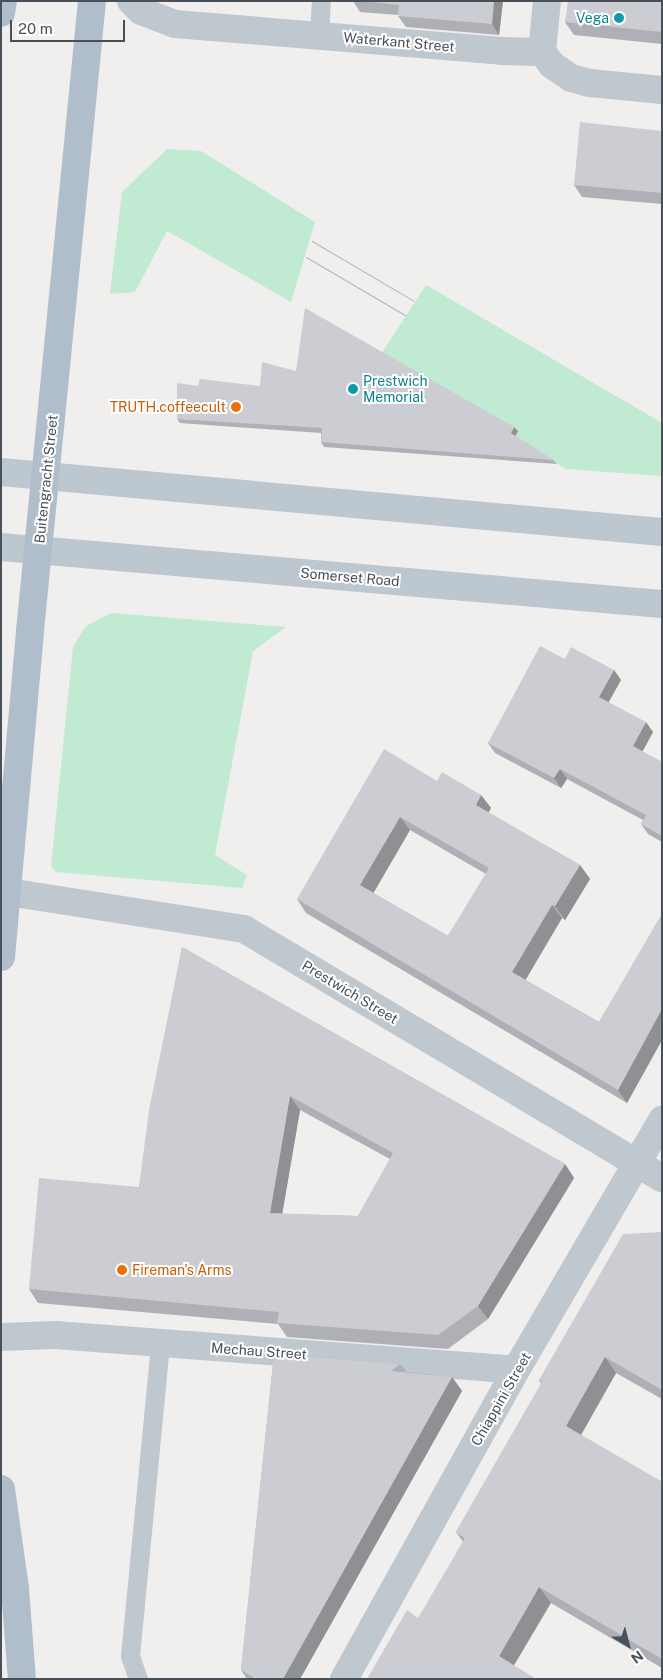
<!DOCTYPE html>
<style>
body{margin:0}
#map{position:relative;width:663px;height:1680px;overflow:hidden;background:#f1eeee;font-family:"Public Sans",sans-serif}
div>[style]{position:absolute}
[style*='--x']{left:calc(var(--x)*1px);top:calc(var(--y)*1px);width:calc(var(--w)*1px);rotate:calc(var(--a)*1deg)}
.green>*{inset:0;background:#c0ead1}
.lane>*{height:19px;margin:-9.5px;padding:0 9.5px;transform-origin:9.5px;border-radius:9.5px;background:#c0c8cf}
.street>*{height:28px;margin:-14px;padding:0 14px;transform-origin:14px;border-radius:14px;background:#c0c8cf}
.secondary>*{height:28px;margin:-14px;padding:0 14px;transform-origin:14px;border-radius:14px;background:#bdc7d0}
.primary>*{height:28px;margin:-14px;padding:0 14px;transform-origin:14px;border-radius:14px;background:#b0becb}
.tram>*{height:1px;margin:-0.5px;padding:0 0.5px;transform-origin:0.5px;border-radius:0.5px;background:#b1b4b8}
.wall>*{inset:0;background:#afb0b5}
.shaded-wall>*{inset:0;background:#8f9093}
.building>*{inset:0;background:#cccdd2}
.dots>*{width:14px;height:14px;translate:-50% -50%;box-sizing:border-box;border:2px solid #fff;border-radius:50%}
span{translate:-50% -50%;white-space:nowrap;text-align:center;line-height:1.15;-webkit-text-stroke:4px #fff;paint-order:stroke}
.culture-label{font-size:14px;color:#0d838f}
.right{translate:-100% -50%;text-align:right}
.left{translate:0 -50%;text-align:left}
.street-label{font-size:14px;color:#48515a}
.food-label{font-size:14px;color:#c56008}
.frame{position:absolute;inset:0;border:2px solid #48515a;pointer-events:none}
.north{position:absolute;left:603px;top:1620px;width:50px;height:50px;-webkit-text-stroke:4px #fff;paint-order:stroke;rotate:143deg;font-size:14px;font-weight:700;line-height:20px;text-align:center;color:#48515a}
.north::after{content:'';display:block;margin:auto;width:18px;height:22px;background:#48515a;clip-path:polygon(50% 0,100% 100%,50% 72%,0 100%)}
.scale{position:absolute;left:10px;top:20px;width:115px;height:22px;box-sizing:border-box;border:2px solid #48515a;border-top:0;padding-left:6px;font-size:15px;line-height:18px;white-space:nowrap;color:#48515a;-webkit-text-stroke:4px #fff;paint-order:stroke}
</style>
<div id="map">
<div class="green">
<div style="clip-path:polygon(167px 149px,201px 151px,315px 222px,291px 302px,167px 231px,135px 292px,110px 294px,122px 192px)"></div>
<div style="clip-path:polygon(426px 285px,662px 423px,662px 476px,566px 469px,514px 438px,517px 431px,381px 354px)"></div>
<div style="clip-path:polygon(111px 613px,286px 627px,253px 651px,215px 855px,247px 875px,242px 888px,56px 872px,51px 866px,73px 647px,86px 626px)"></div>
</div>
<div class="lane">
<div style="--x:319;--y:36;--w:35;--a:-87"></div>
<div style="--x:138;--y:1679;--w:24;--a:-109"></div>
<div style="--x:130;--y:1656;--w:314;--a:-84.5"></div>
</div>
<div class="street">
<div style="--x:131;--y:1;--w:14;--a:45"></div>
<div style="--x:141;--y:11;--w:36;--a:21"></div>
<div style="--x:175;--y:24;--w:328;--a:4.7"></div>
<div style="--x:502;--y:51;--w:40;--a:1.4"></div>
<div style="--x:542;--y:52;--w:16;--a:52"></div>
<div style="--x:552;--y:65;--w:23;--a:34"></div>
<div style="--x:571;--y:78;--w:20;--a:15"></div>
<div style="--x:590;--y:83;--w:72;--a:5.6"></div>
<div style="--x:542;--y:52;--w:51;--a:-84.4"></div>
<div style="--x:8;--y:892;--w:239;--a:8.9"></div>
<div style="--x:244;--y:929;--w:487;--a:30.8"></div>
<div style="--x:1;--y:1337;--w:54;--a:-2.1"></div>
<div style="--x:55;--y:1335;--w:462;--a:4.3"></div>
<div style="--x:344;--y:1679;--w:354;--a:-60.9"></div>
<div style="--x:516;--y:1370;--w:290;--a:-59.7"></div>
</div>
<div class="secondary">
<div style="--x:1;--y:472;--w:664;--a:5.19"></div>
<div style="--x:1;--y:547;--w:663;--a:4.93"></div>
</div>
<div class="primary">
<div style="--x:1;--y:13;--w:12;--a:-81"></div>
<div style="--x:1;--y:957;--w:327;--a:-84.9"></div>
<div style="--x:30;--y:631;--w:633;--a:-84.38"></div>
<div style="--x:1;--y:1489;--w:101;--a:82"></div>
<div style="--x:15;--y:1589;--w:90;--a:85.6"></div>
</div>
<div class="tram">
<div style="--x:312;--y:241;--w:118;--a:30.5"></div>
<div style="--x:306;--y:257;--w:115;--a:30.4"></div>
</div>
<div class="wall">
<div style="clip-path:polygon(353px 1px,503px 1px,499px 35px,406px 27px,398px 16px,398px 15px,360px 12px)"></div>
<div style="clip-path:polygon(662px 1px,662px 44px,574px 35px,565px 22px)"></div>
<div style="clip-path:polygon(662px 131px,662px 204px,582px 197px,574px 185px)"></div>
<div style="clip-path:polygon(177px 419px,518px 431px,515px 436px,553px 460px,557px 464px,324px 447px,321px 442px,321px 433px,180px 423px)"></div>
<div style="clip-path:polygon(565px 659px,614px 670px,621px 680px,608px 702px,653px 732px,642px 752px,662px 762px,662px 842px,648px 834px,641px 824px,643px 820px,567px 779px,561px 788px,495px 753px,488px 743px)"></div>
<div style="clip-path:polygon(evenodd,437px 781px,481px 795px,491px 808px,488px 813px,580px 865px,590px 879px,565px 920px,562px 918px,525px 980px,599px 1022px,662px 916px,662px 1040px,627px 1103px,306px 913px,297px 899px,437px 781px,410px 830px,486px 874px,448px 936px,373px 893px,410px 830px)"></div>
<div style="clip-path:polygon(evenodd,182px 947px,565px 1164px,574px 1178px,488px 1319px,448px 1349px,287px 1337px,278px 1324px,38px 1303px,29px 1289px,139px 1187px,182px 947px,300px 1110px,390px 1159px,358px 1216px,282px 1214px,300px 1110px)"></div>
<div style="clip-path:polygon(662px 1232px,662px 1399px,616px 1373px,581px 1435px,662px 1482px,662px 1668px,551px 1603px,463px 1542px,456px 1532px,541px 1384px,539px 1380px)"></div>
<div style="clip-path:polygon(274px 1354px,400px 1364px,407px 1372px,452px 1377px,462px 1391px,300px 1679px,247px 1679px,241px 1670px)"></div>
</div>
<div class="shaded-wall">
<div style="clip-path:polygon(494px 1px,503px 1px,499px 35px,492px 24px)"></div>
<div style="clip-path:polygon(514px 427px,518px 431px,514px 438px,511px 433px)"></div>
<div style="clip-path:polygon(614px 670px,621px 680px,606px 707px,599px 697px)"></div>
<div style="clip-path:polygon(646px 722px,653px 732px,640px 756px,633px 746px)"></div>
<div style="clip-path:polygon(560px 769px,567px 779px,561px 788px,554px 778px)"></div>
<div style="clip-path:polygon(481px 795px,491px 808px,485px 819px,476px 805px)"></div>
<div style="clip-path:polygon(400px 817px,410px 830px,370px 899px,360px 885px)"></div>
<div style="clip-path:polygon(580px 865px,590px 879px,565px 920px,555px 906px)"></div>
<div style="clip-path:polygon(552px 905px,562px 918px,522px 986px,512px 972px)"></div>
<div style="clip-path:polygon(662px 1009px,662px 1040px,627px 1103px,618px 1090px)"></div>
<div style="clip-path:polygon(290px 1096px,300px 1110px,280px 1227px,270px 1213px)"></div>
<div style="clip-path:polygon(565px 1164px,574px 1178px,488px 1319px,478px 1306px)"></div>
<div style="clip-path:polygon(605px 1357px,616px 1373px,577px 1442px,566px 1426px)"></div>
<div style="clip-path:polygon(452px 1377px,462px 1391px,300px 1679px,283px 1679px)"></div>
<div style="clip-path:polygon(539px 1587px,551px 1603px,510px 1672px,499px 1656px)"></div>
</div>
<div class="building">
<div style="clip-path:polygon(361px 1px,494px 1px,492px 24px,398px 16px,399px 5px)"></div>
<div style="clip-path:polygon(568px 1px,662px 1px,662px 32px,565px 22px)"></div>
<div style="clip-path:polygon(580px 122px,662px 131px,662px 193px,574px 185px)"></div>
<div style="clip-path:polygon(305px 308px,514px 427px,511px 433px,553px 460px,321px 442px,322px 428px,177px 419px,177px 383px,198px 386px,200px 379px,260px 386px,262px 362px,296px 371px)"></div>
<div style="clip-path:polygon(540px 646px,565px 659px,571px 647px,614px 670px,599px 697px,646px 722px,633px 746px,662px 762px,662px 836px,641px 824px,646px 815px,560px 769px,554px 778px,488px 743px)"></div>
<div style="clip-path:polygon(evenodd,384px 749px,437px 781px,442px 772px,481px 795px,476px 805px,580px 865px,555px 906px,552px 905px,512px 972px,599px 1022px,661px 915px,662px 916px,662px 1009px,618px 1090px,297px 899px,384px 749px,400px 817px,489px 868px,448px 936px,360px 885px,400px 817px)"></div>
<div style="clip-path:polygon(evenodd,182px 947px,565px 1164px,478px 1306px,438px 1335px,277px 1323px,279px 1312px,29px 1289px,39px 1178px,139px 1187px,149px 1110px,182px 947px,290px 1096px,393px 1153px,358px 1216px,270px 1213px,290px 1096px)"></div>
<div style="clip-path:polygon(662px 1232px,662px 1390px,605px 1357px,566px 1426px,662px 1482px,662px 1659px,539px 1587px,499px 1656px,536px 1679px,367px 1679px,407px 1610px,418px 1618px,465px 1538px,456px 1532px,542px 1382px,539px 1380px,623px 1234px)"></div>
<div style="clip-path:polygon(274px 1354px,400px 1364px,391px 1371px,452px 1377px,283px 1679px,256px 1679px,241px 1670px)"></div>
</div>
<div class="dots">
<div style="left:619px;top:18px;background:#0f9aa8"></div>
<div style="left:353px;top:389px;background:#0f9aa8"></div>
<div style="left:236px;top:407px;background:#e8710a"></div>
<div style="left:122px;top:1270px;background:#e8710a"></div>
</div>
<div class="culture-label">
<span class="right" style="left:609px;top:18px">Vega</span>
<span class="left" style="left:363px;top:389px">Prestwich<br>Memorial</span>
</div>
<div class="street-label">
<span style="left:399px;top:42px;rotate:5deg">Waterkant Street</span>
<span style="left:46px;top:479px;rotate:-84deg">Buitengracht Street</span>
<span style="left:350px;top:577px;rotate:5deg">Somerset Road</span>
<span style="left:350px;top:992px;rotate:31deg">Prestwich Street</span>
<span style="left:259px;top:1351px;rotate:4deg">Mechau Street</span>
<span style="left:501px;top:1399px;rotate:-60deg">Chiappini Street</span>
</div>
<div class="food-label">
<span class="right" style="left:226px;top:407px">TRUTH.coffeecult</span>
<span class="left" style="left:132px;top:1270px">Fireman's Arms</span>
</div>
<div class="frame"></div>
<div class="north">N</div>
<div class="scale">20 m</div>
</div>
